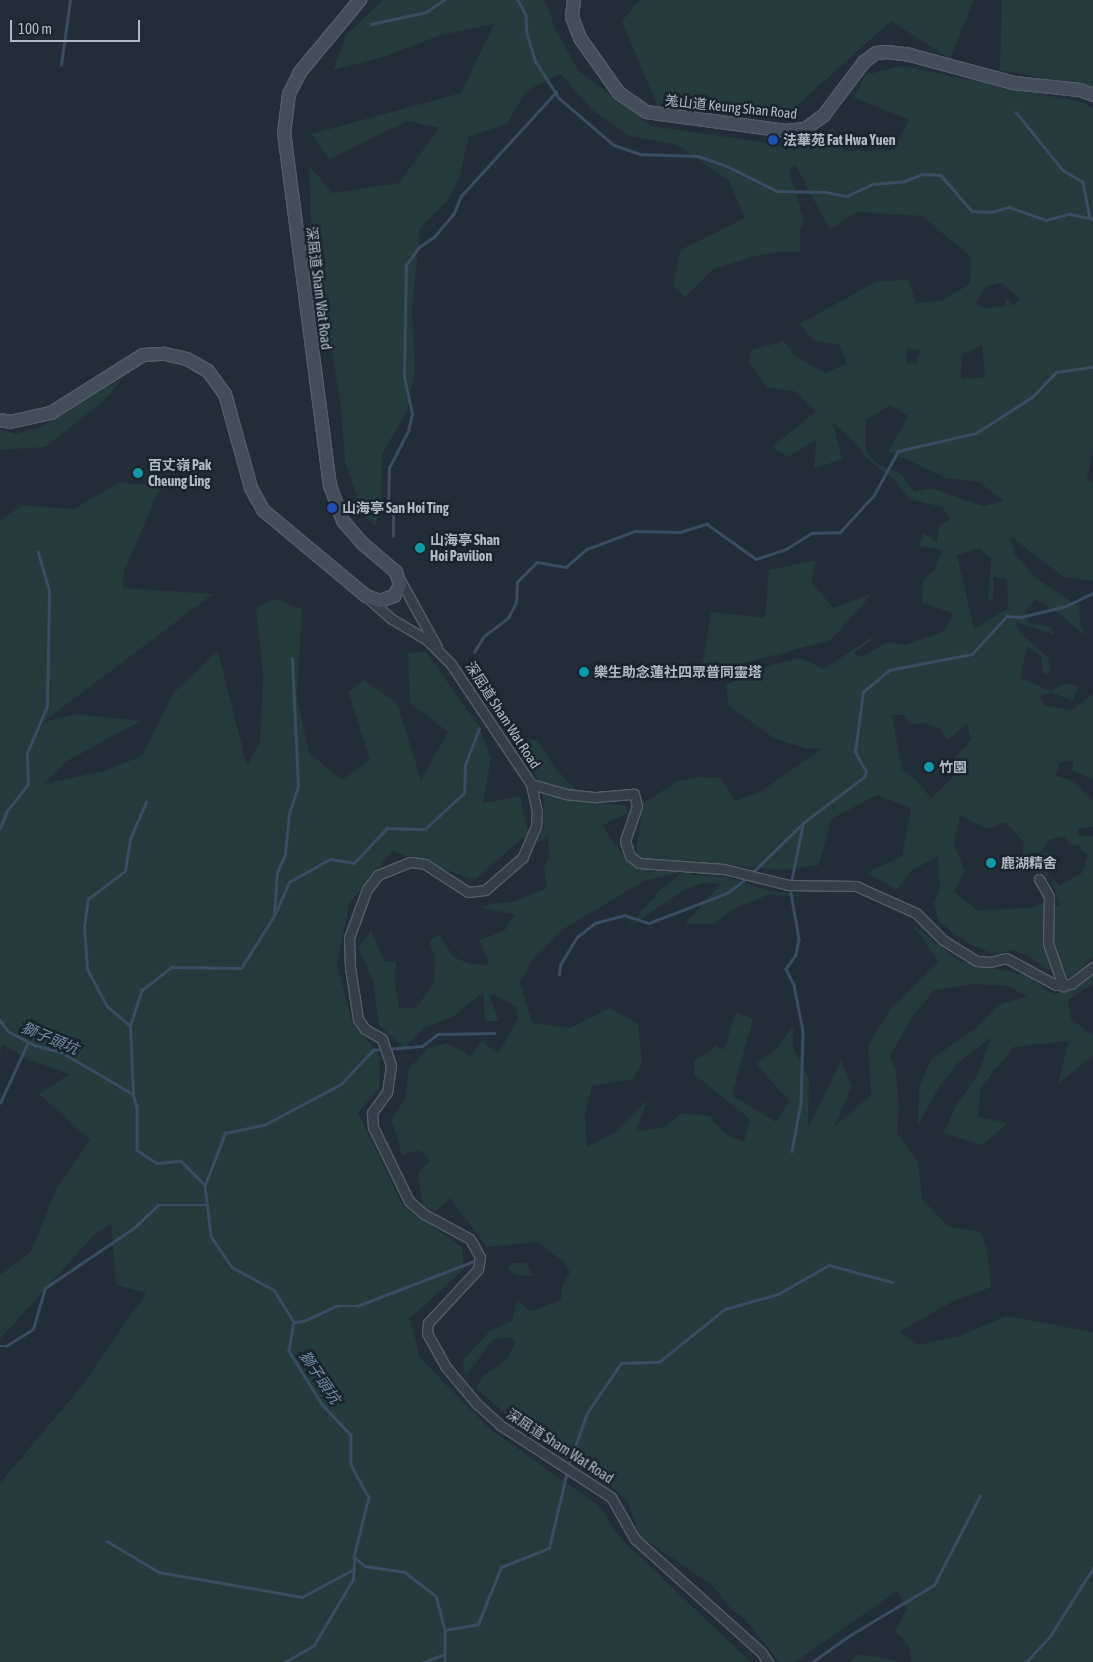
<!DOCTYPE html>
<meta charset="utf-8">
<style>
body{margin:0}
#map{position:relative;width:1093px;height:1662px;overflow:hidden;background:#222d38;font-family:"Asap Condensed","Noto Sans SC",sans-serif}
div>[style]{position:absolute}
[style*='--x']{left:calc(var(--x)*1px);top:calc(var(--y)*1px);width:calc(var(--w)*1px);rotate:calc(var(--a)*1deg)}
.green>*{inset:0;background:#253a3a}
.stream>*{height:2.5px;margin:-1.25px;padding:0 1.25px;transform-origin:1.25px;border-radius:1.25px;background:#394c60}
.roads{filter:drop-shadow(1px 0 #545d66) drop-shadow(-1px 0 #545d66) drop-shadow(0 1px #545d66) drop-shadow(0 -1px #545d66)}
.minor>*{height:9px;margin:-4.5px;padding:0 4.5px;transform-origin:4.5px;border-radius:4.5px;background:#363f48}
.secondary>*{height:12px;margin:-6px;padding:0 6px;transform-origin:6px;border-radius:6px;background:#444e5b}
.dots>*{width:14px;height:14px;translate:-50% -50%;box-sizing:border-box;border:2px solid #1b242d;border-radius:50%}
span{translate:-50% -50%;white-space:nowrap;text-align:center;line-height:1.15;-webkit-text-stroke:5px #1b242d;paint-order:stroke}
.street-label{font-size:14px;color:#b1bac4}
.poi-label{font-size:14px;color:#b1bac4;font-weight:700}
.left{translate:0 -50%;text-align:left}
.water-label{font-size:15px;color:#728da7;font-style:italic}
.scale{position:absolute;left:10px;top:20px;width:130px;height:22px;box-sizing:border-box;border:2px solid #b1bac4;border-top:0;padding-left:6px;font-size:15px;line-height:18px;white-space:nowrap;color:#b1bac4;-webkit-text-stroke:4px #1b242d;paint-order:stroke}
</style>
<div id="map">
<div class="green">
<div style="clip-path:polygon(evenodd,383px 0,545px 0,556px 31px,579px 71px,651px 126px,796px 147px,833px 128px,844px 151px,893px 150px,909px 120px,854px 98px,865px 75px,902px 66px,1085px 103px,1093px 109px,1093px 449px,1087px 478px,1093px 483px,1093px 581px,1064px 577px,1010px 536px,1015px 555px,1036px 578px,1079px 607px,1081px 627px,1085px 636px,1060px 614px,1036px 600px,1025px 610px,1029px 624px,1050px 626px,1055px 635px,1015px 622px,1020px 633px,1048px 657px,1051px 673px,1043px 674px,1041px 656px,1027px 647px,1020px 678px,1051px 691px,1066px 683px,1078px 686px,1073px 701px,1053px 693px,1040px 695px,1044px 706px,1072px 710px,1093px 694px,1093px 779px,1072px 771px,1073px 760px,1060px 762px,1056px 776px,1071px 780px,1093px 801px,1093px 827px,1078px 828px,1077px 835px,1093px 836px,1093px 957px,1069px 979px,1044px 968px,1028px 955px,1011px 950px,995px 955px,967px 943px,939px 922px,934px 903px,940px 890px,938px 856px,911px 871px,897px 890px,867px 873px,902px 856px,911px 808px,877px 795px,831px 819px,819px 865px,781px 870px,686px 860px,692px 875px,727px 877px,760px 888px,808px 897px,767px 895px,733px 909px,715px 924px,685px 924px,721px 884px,703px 883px,686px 889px,627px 928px,659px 891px,683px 872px,646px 880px,565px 928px,535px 956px,520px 982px,532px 1023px,570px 1028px,610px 1008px,638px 1024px,642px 1061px,634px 1079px,592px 1086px,585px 1114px,587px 1147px,613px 1134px,647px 1100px,636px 1132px,663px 1127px,682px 1113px,710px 1116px,726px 1135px,744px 1142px,750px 1119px,694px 1074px,694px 1061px,716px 1046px,724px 1050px,736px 1012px,753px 1019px,732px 1095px,776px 1122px,789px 1101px,756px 1064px,777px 1048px,793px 1027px,793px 1048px,809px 1078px,808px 1129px,841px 1060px,852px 1086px,834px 1127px,871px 1095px,868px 1045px,891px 1008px,939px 962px,912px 924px,959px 961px,1026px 975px,1054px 995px,1093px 976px,1093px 984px,1068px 1000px,1071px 1019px,1093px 1036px,1093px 1055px,1058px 1084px,1069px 1041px,1014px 1047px,981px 1087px,978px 1117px,1008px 1123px,982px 1145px,943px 1133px,958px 1102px,977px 1076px,991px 1037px,957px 1064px,939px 1087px,918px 1125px,919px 1088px,931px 1059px,975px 1029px,1001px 1004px,1027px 996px,1007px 986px,975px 984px,934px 990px,909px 1022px,890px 1056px,896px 1072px,899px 1108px,897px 1133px,918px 1162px,922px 1199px,948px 1226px,980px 1232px,987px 1248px,991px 1287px,952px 1302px,899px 1332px,917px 1345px,960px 1336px,1006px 1316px,1093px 1332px,1093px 1662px,911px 1662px,909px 1646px,895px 1631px,907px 1609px,897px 1591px,795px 1662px,779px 1662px,745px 1619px,731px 1609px,713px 1586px,640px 1536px,628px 1501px,603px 1479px,559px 1455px,548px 1434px,535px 1440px,476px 1388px,482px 1377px,508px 1358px,515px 1342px,512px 1338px,493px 1339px,465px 1378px,463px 1360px,490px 1331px,512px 1321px,517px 1301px,530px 1311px,561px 1300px,562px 1286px,570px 1272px,564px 1262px,537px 1242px,487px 1247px,450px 1198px,435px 1212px,422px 1205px,418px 1172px,430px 1161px,420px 1150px,402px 1155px,392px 1120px,405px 1098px,409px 1069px,428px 1048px,447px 1043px,470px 1056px,482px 1041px,498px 1054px,518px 1019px,516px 1007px,494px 994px,490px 997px,499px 1021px,485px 1021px,483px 992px,454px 1016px,423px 1029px,404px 1048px,379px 1025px,373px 981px,358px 947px,371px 930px,385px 962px,396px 961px,395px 984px,399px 1008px,416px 1008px,434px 983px,435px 957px,429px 940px,440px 935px,453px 957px,470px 964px,489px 965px,480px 940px,504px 931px,515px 914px,480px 908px,493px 903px,513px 902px,547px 888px,544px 868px,549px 856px,548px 835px,537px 844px,544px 825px,543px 795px,537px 777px,521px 751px,523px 738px,538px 741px,555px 768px,578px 792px,602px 804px,625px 805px,627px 813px,603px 825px,611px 840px,634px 865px,643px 803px,678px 781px,696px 777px,721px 778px,735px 801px,760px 792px,823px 748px,808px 749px,775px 739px,728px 705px,726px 685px,774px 664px,801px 658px,824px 669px,869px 639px,875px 638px,853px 654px,861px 657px,888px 642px,905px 645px,945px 631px,953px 613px,922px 603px,923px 581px,934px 569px,942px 550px,919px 546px,924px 533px,937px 543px,939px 526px,951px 519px,942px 507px,909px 499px,895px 480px,866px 458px,855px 443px,833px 422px,842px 459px,814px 469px,816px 440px,788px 457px,772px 447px,816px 411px,794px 391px,767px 388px,749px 362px,751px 350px,784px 341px,794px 355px,825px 373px,846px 364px,840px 345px,814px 341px,799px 324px,876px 282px,908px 279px,916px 303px,941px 301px,970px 284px,971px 257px,922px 216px,857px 212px,830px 230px,795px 164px,789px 171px,804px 221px,800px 231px,800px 253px,783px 251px,752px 257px,712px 270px,685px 297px,673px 286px,680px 250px,745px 218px,729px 181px,678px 145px,629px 136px,591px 109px,561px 74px,526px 91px,507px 124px,469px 136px,459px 179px,447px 201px,420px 228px,412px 309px,415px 370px,406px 413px,382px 454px,381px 507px,375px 526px,363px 515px,345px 461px,340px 400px,311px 228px,309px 165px,332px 193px,399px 183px,439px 128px,408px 121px,329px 159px,311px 134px,461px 93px,494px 24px,441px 35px,386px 56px,333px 70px,346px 35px,383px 0,1002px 283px,1021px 299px,1013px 306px,1005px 297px,1006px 306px,984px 308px,976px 305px,985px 287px,1002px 283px,383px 0,982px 345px,985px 377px,961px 379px,962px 354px,982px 345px,383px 0,907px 348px,920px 351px,916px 364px,906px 363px,907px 348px,383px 0,890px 405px,908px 416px,889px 451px,946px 478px,979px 482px,1003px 501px,983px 506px,931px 488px,915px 492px,901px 474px,877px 464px,866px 451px,866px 420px,890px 405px,383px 0,979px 548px,991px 559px,988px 600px,993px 602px,994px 577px,1007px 580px,1008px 609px,974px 629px,957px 555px,979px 548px,383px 0,892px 715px,904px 715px,910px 724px,925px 723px,939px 728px,947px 741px,967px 723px,971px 740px,955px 757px,958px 772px,931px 799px,920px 784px,902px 769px,892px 715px,383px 0,960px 815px,987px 829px,1006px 822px,1024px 843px,1022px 857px,1031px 865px,1026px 871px,1043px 873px,1052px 880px,1060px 906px,1041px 904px,1028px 908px,977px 910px,954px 891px,965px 872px,954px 844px,960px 815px,383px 0,1066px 836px,1069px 845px,1078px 845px,1087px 856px,1082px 873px,1059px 886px,1042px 868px,1054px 852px,1040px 853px,1050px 839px,1066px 836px)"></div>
<div style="clip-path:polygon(639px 0,974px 0,950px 59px,891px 21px,783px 118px,658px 108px,622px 21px)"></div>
<div style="clip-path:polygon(1002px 0,1093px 0,1093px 88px,1000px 70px)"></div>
<div style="clip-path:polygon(123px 378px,105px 400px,45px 447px,0 450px,0 429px,14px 434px,39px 428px)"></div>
<div style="clip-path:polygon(121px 482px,160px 487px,124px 572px,123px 588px,213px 594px,43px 722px,77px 714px,141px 721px,65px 762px,44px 784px,104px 771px,142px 756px,174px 692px,218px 651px,247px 766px,260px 742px,263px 675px,256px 608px,275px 599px,302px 609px,297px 697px,309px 753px,342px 780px,370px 759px,348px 692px,364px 680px,397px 703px,421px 780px,448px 732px,410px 703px,408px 653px,426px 652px,479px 726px,491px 758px,483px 803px,520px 796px,528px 833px,475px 880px,392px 851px,349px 904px,337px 965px,352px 1022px,380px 1056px,379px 1088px,358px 1113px,403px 1206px,462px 1247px,464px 1269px,410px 1318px,420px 1358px,492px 1431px,598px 1505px,622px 1540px,751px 1662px,0 1662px,0 1483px,81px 1387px,146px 1293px,116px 1285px,111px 1224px,94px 1235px,0 1339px,0 1275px,31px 1252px,57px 1187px,90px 1140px,39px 1094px,70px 1074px,29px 1060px,2px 1044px,0 1054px,0 520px,23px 505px,73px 509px)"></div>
<div style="clip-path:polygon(816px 560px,811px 581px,833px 608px,872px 594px,831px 640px,701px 675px,711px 612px,765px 618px,769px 570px)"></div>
<div style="clip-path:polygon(512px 1263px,527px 1263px,533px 1276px,515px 1275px,507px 1269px)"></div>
<div style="clip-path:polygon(859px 1654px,894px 1660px,896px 1662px,848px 1662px)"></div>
</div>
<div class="stream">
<div style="--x:518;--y:0;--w:17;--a:62"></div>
<div style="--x:526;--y:15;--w:18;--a:87"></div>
<div style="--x:527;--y:33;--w:30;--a:73"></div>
<div style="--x:536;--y:62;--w:43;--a:57.4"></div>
<div style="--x:559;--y:98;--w:72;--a:40.5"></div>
<div style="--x:614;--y:145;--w:28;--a:19"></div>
<div style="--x:640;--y:154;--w:58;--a:2"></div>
<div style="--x:698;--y:156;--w:31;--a:19"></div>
<div style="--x:727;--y:166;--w:56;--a:26.6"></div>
<div style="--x:777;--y:191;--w:49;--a:1.2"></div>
<div style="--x:826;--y:192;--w:21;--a:11"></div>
<div style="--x:847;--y:196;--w:29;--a:-25"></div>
<div style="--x:873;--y:184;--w:32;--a:-5"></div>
<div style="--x:905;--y:181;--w:18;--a:-22"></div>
<div style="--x:922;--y:174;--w:19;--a:3"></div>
<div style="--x:941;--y:175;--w:48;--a:49.3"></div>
<div style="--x:972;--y:211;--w:19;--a:3"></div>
<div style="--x:991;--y:212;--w:19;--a:-16"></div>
<div style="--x:1009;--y:207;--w:39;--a:19"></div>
<div style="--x:1046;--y:220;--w:24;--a:-15"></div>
<div style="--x:1069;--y:214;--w:21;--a:11"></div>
<div style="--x:371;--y:24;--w:56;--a:-12.3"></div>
<div style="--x:426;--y:12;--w:22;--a:-34"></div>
<div style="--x:61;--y:65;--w:66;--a:-82.1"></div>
<div style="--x:1016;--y:112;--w:75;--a:51"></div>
<div style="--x:1063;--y:170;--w:23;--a:31"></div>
<div style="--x:1083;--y:182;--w:37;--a:79"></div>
<div style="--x:1090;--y:218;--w:3;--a:18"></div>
<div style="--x:393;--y:536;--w:22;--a:-90"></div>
<div style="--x:393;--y:514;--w:8;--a:-130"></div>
<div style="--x:388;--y:508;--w:40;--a:-88.6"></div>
<div style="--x:389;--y:468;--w:42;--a:-62.8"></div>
<div style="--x:408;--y:431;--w:17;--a:-77"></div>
<div style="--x:412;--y:414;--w:40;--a:-102"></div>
<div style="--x:404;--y:375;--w:110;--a:-89"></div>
<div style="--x:406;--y:265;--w:22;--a:-54"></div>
<div style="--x:419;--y:247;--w:18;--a:-34"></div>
<div style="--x:434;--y:237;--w:31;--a:-50"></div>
<div style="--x:454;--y:213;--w:18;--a:-68"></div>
<div style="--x:461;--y:196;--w:141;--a:-47.6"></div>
<div style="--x:474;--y:652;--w:19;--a:-58"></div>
<div style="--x:484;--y:636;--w:30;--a:-37"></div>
<div style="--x:508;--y:618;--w:18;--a:-63"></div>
<div style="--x:516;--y:602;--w:20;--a:-87"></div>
<div style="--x:517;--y:582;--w:28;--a:-45"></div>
<div style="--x:537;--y:562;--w:29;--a:10"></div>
<div style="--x:566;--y:567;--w:28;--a:-41"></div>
<div style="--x:587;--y:549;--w:51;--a:-20.6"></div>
<div style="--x:635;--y:531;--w:45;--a:1.3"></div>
<div style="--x:680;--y:532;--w:28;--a:-17"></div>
<div style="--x:707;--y:524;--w:60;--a:35.5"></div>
<div style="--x:756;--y:559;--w:32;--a:-18"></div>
<div style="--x:786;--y:549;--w:31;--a:-32"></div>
<div style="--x:812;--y:533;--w:28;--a:-2"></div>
<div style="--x:840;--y:532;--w:50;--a:-47.4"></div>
<div style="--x:874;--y:495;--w:50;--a:-61.4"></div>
<div style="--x:898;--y:451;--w:80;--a:-13"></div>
<div style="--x:976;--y:433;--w:67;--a:-32.7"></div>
<div style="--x:1032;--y:397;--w:35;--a:-46"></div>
<div style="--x:1056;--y:372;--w:37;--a:-8"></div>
<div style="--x:0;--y:828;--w:18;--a:-68"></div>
<div style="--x:7;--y:811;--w:34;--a:-52"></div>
<div style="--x:28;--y:784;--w:31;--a:-92"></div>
<div style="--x:27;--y:753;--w:51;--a:-66.9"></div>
<div style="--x:47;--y:706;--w:115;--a:-89"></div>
<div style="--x:49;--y:591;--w:40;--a:-106"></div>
<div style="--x:751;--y:874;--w:71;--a:-44.4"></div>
<div style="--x:791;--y:882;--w:60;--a:-78.5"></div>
<div style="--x:803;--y:823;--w:76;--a:-37"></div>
<div style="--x:864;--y:777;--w:5;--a:-68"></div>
<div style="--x:866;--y:772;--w:23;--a:-119"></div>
<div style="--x:855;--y:752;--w:61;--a:-82.4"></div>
<div style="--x:863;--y:692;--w:34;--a:-40"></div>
<div style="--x:889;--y:670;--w:85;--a:-10.9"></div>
<div style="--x:972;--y:654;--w:52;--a:-47.4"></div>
<div style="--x:1007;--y:616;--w:14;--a:4"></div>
<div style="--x:1021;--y:617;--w:46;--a:-13.7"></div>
<div style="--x:1066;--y:606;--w:30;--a:-26"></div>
<div style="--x:790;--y:887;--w:53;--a:80.2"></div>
<div style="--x:799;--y:939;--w:16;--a:101"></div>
<div style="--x:796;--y:955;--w:17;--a:126"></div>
<div style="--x:786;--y:969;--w:18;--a:63"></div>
<div style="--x:794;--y:985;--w:47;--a:78.9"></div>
<div style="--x:803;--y:1031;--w:72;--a:91.6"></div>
<div style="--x:801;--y:1103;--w:49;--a:100.6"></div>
<div style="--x:274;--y:914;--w:41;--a:-85.8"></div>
<div style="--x:277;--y:873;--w:21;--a:-67"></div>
<div style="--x:285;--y:854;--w:40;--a:-84.3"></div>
<div style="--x:289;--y:814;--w:28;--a:-72"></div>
<div style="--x:298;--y:787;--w:128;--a:-92.7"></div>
<div style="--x:559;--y:975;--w:10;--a:-84"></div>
<div style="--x:560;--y:965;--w:33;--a:-59"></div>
<div style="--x:577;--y:937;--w:23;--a:-38"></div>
<div style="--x:595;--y:923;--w:30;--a:-15"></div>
<div style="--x:624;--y:915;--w:26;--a:18"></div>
<div style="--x:649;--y:923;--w:84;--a:-21"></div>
<div style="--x:727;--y:893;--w:25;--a:-37"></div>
<div style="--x:0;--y:1020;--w:14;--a:54"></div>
<div style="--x:8;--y:1031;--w:30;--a:28"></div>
<div style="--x:34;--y:1045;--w:30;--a:15"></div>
<div style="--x:63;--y:1053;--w:81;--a:30.4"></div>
<div style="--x:133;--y:1094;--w:14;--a:73"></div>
<div style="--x:137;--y:1107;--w:43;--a:90"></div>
<div style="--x:137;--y:1150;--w:23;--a:34"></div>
<div style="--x:156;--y:1163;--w:25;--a:-5"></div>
<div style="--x:181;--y:1161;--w:34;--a:45"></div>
<div style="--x:205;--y:1185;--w:51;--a:83.3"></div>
<div style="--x:211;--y:1236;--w:37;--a:56"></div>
<div style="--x:232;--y:1267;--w:48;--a:28.7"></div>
<div style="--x:274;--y:1290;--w:38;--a:58"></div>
<div style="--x:294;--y:1322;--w:29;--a:100"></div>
<div style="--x:289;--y:1351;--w:62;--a:58.1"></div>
<div style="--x:322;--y:1404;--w:42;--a:46.9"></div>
<div style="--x:351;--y:1435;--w:30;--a:90"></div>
<div style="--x:351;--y:1465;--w:37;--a:61"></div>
<div style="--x:369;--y:1497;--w:62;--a:104"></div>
<div style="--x:354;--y:1557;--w:14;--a:39"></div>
<div style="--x:365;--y:1566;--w:40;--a:8.5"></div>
<div style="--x:405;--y:1572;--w:39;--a:38"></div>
<div style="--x:436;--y:1596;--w:35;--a:75"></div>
<div style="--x:445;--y:1630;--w:32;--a:90"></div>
<div style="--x:130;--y:1026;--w:30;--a:-140"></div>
<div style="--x:107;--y:1007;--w:43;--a:-117.8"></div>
<div style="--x:87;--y:969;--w:42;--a:-94.1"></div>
<div style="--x:84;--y:927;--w:28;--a:-82"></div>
<div style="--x:88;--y:899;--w:46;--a:-37.1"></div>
<div style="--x:125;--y:871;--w:32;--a:-81"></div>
<div style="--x:130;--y:839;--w:40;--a:-66.6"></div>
<div style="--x:387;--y:1049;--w:35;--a:-5"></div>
<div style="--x:422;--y:1046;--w:20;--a:-37"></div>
<div style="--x:438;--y:1034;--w:56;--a:-1"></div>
<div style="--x:133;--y:1094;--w:68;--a:-92.5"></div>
<div style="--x:130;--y:1026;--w:38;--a:-72"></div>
<div style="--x:142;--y:990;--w:37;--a:-38"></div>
<div style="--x:171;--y:967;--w:70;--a:0.8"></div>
<div style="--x:241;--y:968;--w:62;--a:-57.6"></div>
<div style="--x:274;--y:916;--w:37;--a:-66"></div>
<div style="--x:289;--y:882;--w:47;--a:-29.3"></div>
<div style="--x:330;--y:859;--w:24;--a:9"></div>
<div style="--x:354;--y:863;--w:48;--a:-46.7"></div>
<div style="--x:387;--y:828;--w:38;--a:2"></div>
<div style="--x:425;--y:829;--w:53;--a:-42.7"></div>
<div style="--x:464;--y:793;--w:28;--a:-88"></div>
<div style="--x:465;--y:765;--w:39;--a:-69"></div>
<div style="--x:0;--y:1103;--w:67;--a:-65.3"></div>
<div style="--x:205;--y:1185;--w:56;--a:-69"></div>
<div style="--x:225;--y:1133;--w:40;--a:-12"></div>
<div style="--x:264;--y:1125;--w:87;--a:-28"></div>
<div style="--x:341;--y:1084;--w:47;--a:-46.7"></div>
<div style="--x:373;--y:1050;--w:9;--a:-6"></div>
<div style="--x:295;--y:1322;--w:9;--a:-6"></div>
<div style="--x:304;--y:1321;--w:35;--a:-25"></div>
<div style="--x:336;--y:1306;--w:21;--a:0"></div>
<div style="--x:357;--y:1306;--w:125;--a:-21"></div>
<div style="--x:0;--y:1346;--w:6;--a:0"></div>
<div style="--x:6;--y:1346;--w:32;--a:-32"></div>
<div style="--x:33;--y:1329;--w:43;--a:-73.7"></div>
<div style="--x:45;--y:1288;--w:107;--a:-34"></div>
<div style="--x:134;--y:1228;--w:33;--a:-44"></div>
<div style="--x:158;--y:1205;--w:49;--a:0"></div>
<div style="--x:568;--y:1466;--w:56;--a:-70.3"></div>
<div style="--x:587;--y:1413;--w:60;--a:-55.8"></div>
<div style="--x:621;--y:1363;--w:38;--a:-2"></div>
<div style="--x:659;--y:1362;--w:85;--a:-38.8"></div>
<div style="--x:725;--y:1309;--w:55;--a:-15.8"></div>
<div style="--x:778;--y:1294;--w:59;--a:-29.6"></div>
<div style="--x:829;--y:1265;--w:65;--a:15.1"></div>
<div style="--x:107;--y:1541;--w:61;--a:30.8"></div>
<div style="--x:159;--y:1572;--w:145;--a:9.9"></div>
<div style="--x:302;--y:1597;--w:59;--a:-28.3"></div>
<div style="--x:445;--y:1630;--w:34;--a:-10"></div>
<div style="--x:478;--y:1624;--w:61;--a:-68"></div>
<div style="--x:501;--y:1567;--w:52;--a:-21.6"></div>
<div style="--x:549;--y:1548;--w:79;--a:-76.8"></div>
<div style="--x:285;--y:1662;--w:34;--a:-30"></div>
<div style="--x:314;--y:1645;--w:77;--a:-59.4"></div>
<div style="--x:353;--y:1579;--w:21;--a:-87"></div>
<div style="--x:424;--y:1662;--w:22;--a:-21"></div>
<div style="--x:812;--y:1662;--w:49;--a:-35"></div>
<div style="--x:852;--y:1634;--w:96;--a:-30.9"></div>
<div style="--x:934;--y:1585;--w:100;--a:-62.7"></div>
<div style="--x:1026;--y:1662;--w:35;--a:-47"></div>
<div style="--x:1050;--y:1636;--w:80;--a:-57.7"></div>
</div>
<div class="roads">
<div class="minor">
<div style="--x:400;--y:580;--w:77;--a:61.1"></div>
<div style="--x:370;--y:600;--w:29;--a:41"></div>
<div style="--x:392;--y:619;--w:41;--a:31"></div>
<div style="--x:427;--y:640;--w:34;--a:45"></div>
<div style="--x:451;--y:664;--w:144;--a:56.3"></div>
<div style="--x:531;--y:784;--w:29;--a:78"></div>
<div style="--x:537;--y:812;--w:14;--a:94"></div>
<div style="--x:536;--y:826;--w:34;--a:113"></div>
<div style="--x:523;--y:857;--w:50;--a:139"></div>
<div style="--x:485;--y:890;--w:17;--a:173"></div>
<div style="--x:468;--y:892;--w:51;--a:-146.9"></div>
<div style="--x:425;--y:864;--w:15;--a:-172"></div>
<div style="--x:410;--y:862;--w:35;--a:158"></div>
<div style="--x:378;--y:875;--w:18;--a:128"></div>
<div style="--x:367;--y:889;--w:52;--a:110.2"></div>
<div style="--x:349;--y:938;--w:29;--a:88"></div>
<div style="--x:350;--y:967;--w:53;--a:81.3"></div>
<div style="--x:358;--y:1019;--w:12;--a:55"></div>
<div style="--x:365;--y:1029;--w:20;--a:30"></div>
<div style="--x:382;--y:1039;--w:28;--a:71"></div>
<div style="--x:391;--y:1065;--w:27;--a:98"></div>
<div style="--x:387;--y:1092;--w:26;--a:126"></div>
<div style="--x:372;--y:1113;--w:14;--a:86"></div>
<div style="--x:373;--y:1127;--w:82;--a:64.1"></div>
<div style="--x:409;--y:1201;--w:20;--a:41"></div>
<div style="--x:424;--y:1214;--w:52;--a:28.5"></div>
<div style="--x:470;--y:1239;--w:21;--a:61"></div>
<div style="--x:480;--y:1257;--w:12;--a:99"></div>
<div style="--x:478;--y:1269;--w:74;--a:132.8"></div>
<div style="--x:428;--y:1323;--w:10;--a:96"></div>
<div style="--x:427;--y:1333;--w:38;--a:61"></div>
<div style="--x:445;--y:1366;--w:50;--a:49.9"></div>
<div style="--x:477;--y:1404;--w:31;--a:42"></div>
<div style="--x:500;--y:1425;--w:132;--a:33"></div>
<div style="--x:611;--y:1497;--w:48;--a:60.3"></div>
<div style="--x:635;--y:1539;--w:169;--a:41.9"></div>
<div style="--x:761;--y:1652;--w:12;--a:55"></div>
<div style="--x:531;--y:784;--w:35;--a:16"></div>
<div style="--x:565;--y:794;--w:31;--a:6"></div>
<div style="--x:596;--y:797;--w:38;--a:-5"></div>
<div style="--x:634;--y:794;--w:12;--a:76"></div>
<div style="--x:637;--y:806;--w:37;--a:109"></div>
<div style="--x:625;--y:841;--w:16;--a:72"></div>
<div style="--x:630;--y:856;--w:11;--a:38"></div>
<div style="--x:639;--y:863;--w:85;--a:4"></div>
<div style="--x:724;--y:869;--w:66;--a:14"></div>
<div style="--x:788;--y:885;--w:68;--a:0.8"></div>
<div style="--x:856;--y:886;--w:66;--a:24.2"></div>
<div style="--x:916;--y:913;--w:38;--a:45"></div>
<div style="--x:943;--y:940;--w:40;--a:32"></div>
<div style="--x:977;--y:961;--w:13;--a:4"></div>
<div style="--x:990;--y:962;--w:16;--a:-14"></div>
<div style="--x:1006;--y:958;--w:57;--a:28.4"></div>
<div style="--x:1056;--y:985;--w:15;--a:-4"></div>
<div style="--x:1071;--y:984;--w:28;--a:-38"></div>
<div style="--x:1039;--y:879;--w:20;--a:60"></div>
<div style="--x:1049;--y:896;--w:47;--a:91.2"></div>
<div style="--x:1048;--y:943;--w:46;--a:70.8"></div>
</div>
<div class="secondary">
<div style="--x:574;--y:0;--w:17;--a:97"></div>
<div style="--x:572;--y:17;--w:22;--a:69"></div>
<div style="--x:580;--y:38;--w:67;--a:54.7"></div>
<div style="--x:619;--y:93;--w:33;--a:35"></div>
<div style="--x:646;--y:112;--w:141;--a:7.7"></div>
<div style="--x:786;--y:131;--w:19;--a:-6"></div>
<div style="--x:805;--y:129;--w:24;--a:-36"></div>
<div style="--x:824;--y:115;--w:66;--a:-53"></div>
<div style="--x:864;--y:62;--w:15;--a:-37"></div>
<div style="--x:876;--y:53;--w:11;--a:-5"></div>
<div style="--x:887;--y:52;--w:23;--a:7"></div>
<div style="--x:910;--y:55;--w:108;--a:15.1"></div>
<div style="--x:1014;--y:83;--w:66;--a:6.1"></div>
<div style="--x:1080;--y:90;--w:14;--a:21"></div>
<div style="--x:0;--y:420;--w:10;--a:11"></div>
<div style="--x:10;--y:422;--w:42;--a:-12.4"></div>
<div style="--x:51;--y:413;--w:109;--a:-32.2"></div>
<div style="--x:143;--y:355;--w:22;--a:-3"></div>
<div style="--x:165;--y:354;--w:23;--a:13"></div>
<div style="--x:187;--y:359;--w:24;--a:30"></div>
<div style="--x:208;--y:371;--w:29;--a:54"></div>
<div style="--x:225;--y:394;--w:98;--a:74.5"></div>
<div style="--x:251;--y:488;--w:26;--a:61"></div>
<div style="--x:264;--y:511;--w:133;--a:39.8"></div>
<div style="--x:366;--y:596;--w:15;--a:20"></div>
<div style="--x:380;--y:601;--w:15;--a:-20"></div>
<div style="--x:394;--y:596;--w:13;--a:-61"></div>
<div style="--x:400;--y:585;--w:14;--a:-107"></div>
<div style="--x:396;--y:572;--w:43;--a:-139.7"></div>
<div style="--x:363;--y:544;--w:30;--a:-131"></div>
<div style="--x:343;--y:521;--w:37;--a:-110"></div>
<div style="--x:330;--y:486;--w:355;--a:-97.4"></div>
<div style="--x:284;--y:134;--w:40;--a:-82.9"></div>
<div style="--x:289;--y:94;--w:25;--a:-63"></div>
<div style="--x:300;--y:72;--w:94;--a:-50.2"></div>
</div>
</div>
<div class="dots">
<div style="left:773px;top:140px;background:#1a4fb4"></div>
<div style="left:138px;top:473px;background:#0f9aa8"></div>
<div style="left:332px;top:508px;background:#1a4fb4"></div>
<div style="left:420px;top:548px;background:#0f9aa8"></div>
<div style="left:584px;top:672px;background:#0f9aa8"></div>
<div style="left:929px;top:767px;background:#0f9aa8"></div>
<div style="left:991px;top:863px;background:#0f9aa8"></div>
</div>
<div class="street-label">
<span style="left:731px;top:107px;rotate:6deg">羗山道 Keung Shan Road</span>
<span style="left:319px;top:288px;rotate:83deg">深屈道 Sham Wat Road</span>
<span style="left:503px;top:715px;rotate:57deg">深屈道 Sham Wat Road</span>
<span style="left:560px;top:1446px;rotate:33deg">深屈道 Sham Wat Road</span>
</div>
<div class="poi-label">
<span class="left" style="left:783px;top:140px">法華苑 Fat Hwa Yuen</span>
<span class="left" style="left:148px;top:473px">百丈嶺 Pak<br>Cheung Ling</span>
<span class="left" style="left:342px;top:508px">山海亭 San Hoi Ting</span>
<span class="left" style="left:430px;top:548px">山海亭 Shan<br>Hoi Pavilion</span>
<span class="left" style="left:594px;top:672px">樂生助念蓮社四眾普同靈塔</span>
<span class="left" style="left:939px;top:767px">竹園</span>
<span class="left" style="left:1001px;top:863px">鹿湖精舍</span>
</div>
<div class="water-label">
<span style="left:50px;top:1038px;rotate:23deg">獅子頭坑</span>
<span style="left:320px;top:1377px;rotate:56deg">獅子頭坑</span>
</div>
<div class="scale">100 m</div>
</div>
